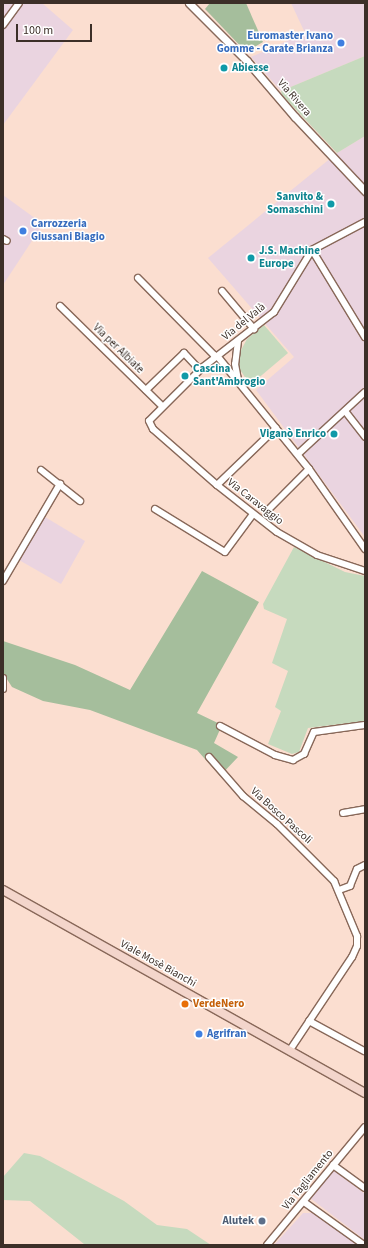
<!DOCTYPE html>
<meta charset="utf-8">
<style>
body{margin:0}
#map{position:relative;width:368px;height:1248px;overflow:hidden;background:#fbded0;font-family:"Source Sans 3",sans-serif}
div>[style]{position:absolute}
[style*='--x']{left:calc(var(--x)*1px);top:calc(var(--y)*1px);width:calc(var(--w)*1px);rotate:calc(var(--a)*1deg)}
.industrial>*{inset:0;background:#ead4e0}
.green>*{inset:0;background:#c6dabe}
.forest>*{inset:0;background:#a5be9c}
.roads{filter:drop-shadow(1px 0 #886859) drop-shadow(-1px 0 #886859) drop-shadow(0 1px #886859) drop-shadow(0 -1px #886859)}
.minor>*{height:6px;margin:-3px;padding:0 3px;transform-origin:3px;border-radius:3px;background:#fff}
.tertiary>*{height:7px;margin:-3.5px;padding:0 3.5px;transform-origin:3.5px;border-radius:3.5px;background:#fff}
.secondary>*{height:8px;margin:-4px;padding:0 4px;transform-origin:4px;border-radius:4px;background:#f3d5cb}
.dots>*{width:11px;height:11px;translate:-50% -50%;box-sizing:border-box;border:2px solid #fff;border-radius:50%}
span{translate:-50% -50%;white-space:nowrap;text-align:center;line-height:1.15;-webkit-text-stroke:3px #fff;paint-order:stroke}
.shop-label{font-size:11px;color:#366cbe;font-weight:700}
.right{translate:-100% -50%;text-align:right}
.left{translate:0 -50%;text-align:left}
.culture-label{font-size:11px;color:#0d838f;font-weight:700}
.street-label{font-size:11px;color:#3c2f28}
.food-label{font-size:11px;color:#c56008;font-weight:700}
.service-label{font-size:11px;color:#4e5e75;font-weight:700}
.frame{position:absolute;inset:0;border:4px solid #3c2f28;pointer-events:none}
.scale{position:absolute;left:16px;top:24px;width:76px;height:18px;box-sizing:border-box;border:2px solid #3c2f28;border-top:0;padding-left:5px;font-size:12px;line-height:14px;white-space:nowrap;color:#3c2f28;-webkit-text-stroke:3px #fff;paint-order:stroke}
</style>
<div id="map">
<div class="industrial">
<div style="clip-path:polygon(3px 3px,42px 3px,73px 30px,3px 125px)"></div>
<div style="clip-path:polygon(291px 3px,364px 3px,365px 56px,281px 91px,251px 57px,305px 33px)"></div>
<div style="clip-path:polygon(365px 136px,365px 537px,256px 390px,294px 357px,208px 258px,337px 153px)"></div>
<div style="clip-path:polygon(3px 195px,43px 224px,3px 285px)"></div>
<div style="clip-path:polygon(45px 517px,85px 541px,61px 584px,19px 560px)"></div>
<div style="clip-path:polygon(333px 1170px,365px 1194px,365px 1240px,310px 1198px)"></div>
<div style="clip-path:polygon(303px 1213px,318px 1213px,359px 1245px,274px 1245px)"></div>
</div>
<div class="green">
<div style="clip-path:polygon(365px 56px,365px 136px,337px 153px,282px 95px,281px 91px)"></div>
<div style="clip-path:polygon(264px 325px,288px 353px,250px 385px,239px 368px,239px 354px,247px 339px)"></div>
<div style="clip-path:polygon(294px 547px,345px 572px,365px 576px,365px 721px,308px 728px,299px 752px,292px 754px,268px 744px,281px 711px,275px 707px,288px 671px,272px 663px,287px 619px,264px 609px,263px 604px)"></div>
<div style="clip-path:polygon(24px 1153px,40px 1156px,124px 1201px,157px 1225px,187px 1229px,211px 1245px,84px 1244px,30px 1201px,3px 1200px,3px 1177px)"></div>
</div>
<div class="forest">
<div style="clip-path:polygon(210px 3px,246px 3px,263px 42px,246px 52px,205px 9px)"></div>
<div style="clip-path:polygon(202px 571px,259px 602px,197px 713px,222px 725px,214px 743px,238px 757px,220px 776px,197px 750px,90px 710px,43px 701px,12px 687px,3px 673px,3px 641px,75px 665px,130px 690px)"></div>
</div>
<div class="roads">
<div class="minor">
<div style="--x:3;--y:25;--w:27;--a:-54"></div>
<div style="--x:365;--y:222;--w:60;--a:152.2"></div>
<div style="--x:312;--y:250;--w:73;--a:121.5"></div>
<div style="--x:274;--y:312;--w:90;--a:142.2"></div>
<div style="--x:203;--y:367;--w:76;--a:135"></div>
<div style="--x:149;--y:421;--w:9;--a:63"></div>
<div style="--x:153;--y:429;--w:85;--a:41.2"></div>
<div style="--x:217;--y:485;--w:76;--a:38.1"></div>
<div style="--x:277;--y:532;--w:46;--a:29.9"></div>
<div style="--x:317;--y:555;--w:51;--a:18.4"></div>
<div style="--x:3;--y:239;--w:4;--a:27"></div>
<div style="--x:312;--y:250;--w:102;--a:58.7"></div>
<div style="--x:138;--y:278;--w:108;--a:45.4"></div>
<div style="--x:214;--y:355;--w:4;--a:27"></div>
<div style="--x:222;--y:291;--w:50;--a:49.9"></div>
<div style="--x:60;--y:306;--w:143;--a:44.4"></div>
<div style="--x:238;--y:341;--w:23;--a:97"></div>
<div style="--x:235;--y:364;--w:16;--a:79"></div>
<div style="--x:218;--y:357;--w:144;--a:50.9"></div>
<div style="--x:309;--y:469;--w:98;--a:55"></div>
<div style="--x:146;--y:390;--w:53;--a:-44.2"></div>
<div style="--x:184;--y:353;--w:23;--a:47"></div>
<div style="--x:345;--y:411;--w:33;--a:52"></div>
<div style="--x:298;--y:454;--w:91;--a:-42.8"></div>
<div style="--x:41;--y:470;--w:50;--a:38.5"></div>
<div style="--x:217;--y:485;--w:82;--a:-44"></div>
<div style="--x:155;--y:509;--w:82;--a:31.6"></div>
<div style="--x:225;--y:552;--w:47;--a:-53.6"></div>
<div style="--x:268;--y:510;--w:58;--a:-45"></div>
<div style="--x:3;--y:581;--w:113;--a:-59.6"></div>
<div style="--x:3;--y:678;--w:11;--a:90"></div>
<div style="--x:220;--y:726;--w:62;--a:27.8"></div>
<div style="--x:275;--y:755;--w:19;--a:16"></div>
<div style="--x:293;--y:760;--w:13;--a:-29"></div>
<div style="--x:304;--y:754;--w:24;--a:-66"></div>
<div style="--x:314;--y:732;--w:51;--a:-7.8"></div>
<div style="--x:209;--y:757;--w:52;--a:48.9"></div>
<div style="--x:243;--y:796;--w:44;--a:39.5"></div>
<div style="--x:277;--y:824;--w:81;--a:45"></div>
<div style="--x:334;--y:881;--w:60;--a:67.3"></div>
<div style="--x:357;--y:936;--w:10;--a:90"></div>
<div style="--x:357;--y:946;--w:12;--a:114"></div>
<div style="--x:352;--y:957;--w:112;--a:123.7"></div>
<div style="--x:343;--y:813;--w:22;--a:-10"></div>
<div style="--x:339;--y:890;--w:12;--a:-20"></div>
<div style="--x:350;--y:886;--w:18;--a:-68"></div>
<div style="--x:357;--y:869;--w:9;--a:-27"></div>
<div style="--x:309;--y:1021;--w:63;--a:28.6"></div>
<div style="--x:333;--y:1165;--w:39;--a:36"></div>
<div style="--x:304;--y:1202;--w:74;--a:35.6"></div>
<div style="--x:267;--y:1245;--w:153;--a:-50.3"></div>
</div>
<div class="tertiary">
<div style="--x:189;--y:3;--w:82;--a:45"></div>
<div style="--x:247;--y:61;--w:74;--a:49.4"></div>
<div style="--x:295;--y:117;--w:102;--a:46.6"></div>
</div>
<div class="secondary">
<div style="--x:3;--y:890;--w:415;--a:29.3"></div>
</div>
</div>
<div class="dots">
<div style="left:341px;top:43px;background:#3f7fe0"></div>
<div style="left:224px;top:68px;background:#0f9aa8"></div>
<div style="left:331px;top:204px;background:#0f9aa8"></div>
<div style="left:23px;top:231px;background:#3f7fe0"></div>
<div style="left:251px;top:258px;background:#0f9aa8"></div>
<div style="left:185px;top:376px;background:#0f9aa8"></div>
<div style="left:334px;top:434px;background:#0f9aa8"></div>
<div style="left:185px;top:1004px;background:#e8710a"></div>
<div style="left:199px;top:1034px;background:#3f7fe0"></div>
<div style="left:262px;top:1221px;background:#5c6f8a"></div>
</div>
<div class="shop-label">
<span class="right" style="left:333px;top:43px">Euromaster Ivano<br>Gomme - Carate Brianza</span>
<span class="left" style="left:31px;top:231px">Carrozzeria<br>Giussani Biagio</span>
<span class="left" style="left:207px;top:1034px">Agrifran</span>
</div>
<div class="culture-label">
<span class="left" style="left:232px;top:68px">Abiesse</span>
<span class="right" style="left:323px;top:204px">Sanvito &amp;<br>Somaschini</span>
<span class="left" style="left:259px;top:258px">J.S. Machine<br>Europe</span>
<span class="left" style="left:193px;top:376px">Cascina<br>Sant'Ambrogio</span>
<span class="right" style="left:326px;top:434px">Viganò Enrico</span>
</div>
<div class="street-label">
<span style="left:294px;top:98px;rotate:49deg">Via Rivera</span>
<span style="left:244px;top:322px;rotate:-39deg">Via del Valà</span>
<span style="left:118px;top:349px;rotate:44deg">Via per Albiate</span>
<span style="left:255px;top:502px;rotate:38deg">Via Caravaggio</span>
<span style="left:281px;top:816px;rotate:42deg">Via Bosco Pascoli</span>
<span style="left:158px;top:964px;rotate:29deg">Viale Mosè Bianchi</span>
<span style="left:308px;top:1180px;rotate:-51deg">Via Tagliamento</span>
</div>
<div class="food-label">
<span class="left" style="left:193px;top:1004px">VerdeNero</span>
</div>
<div class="service-label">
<span class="right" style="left:254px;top:1221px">Alutek</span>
</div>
<div class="frame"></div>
<div class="scale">100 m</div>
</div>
